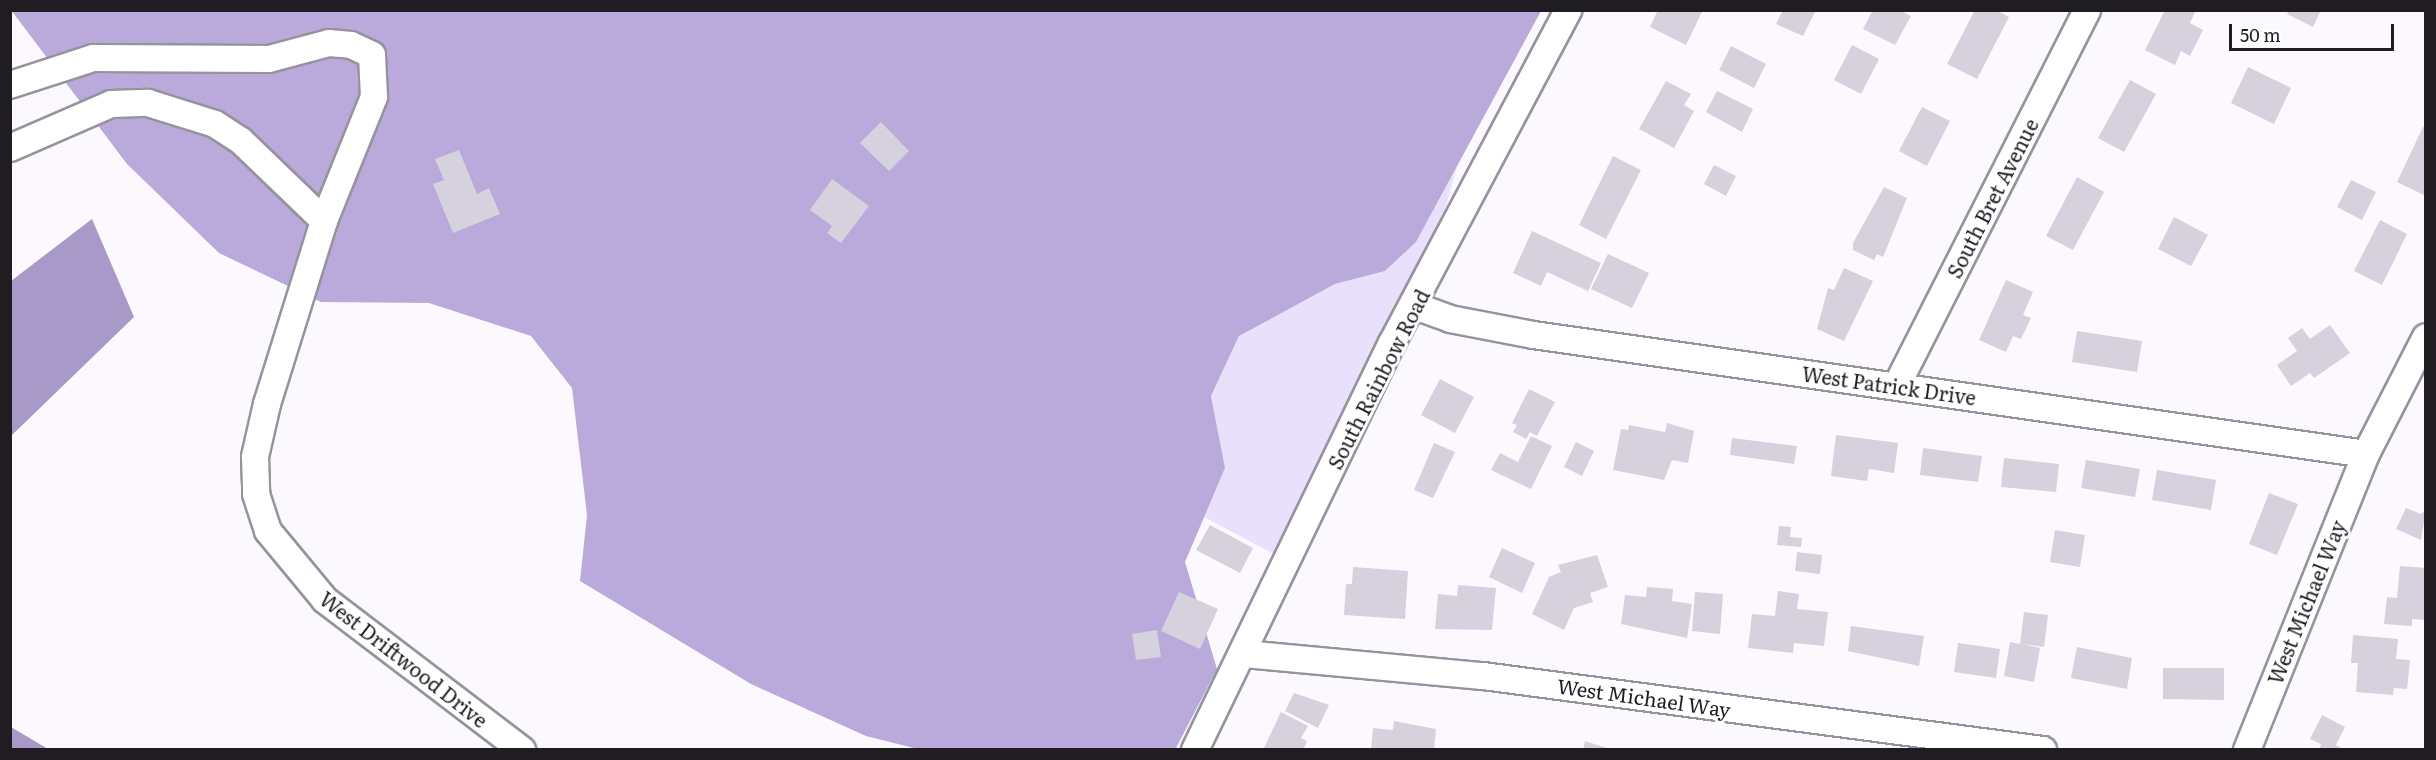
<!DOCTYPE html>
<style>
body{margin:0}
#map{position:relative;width:2436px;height:760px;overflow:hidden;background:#fbf9fe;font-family:Literata,serif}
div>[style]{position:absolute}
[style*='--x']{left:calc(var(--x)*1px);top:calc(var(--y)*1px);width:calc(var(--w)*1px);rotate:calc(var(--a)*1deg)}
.green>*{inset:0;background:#e9e0fc}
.forest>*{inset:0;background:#baaadb}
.water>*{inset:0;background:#a899c9}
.building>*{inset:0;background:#d5d1dd}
.roads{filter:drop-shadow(2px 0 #96939e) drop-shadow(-2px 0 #96939e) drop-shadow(0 2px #96939e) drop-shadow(0 -2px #96939e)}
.minor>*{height:26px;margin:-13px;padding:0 13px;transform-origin:13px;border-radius:13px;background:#fff}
span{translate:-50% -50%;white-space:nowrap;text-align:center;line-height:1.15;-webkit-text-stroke:6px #fff;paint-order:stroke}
.street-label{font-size:20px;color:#1f1d22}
.frame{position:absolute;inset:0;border:12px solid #1f1d22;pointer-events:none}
.scale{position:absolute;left:2229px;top:24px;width:165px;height:27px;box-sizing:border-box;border:3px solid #1f1d22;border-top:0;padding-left:8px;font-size:18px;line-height:21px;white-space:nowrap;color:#1f1d22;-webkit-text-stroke:4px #fff;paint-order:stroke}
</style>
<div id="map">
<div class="green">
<div style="clip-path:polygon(1457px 167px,1437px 237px,1276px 555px,1204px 517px,1225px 468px,1211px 396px,1239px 336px,1335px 284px,1385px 271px,1416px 242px)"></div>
</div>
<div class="forest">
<div style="clip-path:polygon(11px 10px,1541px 11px,1416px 242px,1385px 271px,1335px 284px,1239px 336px,1211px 396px,1225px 468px,1185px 562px,1217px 669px,1175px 750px,918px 749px,866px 736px,751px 684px,580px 581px,587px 515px,572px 388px,531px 336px,429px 303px,321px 302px,219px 253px,127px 164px)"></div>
</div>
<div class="water">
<div style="clip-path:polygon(92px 219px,134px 317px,11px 436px,11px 281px)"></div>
<div style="clip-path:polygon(11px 727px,48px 749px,11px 749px)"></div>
</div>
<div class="building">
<div style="clip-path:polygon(1658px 10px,1703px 10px,1686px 45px,1650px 27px)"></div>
<div style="clip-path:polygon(1783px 10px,1816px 10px,1803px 36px,1776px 24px)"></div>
<div style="clip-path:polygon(1873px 10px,1899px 10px,1911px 16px,1895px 45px,1863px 29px)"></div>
<div style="clip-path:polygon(1975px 10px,1996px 10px,2009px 17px,1977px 79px,1947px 64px)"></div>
<div style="clip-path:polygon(2165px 10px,2196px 10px,2190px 23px,2203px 30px,2190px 56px,2181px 51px,2175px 65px,2145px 50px)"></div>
<div style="clip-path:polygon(2289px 10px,2321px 10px,2313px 27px,2287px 14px)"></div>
<div style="clip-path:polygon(1852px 45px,1879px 59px,1861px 94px,1834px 80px)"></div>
<div style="clip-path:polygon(1731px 46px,1766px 64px,1754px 88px,1719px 70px)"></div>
<div style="clip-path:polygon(2248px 67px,2291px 88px,2274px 124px,2231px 103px)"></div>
<div style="clip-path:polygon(2130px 80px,2156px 94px,2124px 152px,2098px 138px)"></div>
<div style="clip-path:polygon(1666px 81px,1691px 94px,1684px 105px,1694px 111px,1674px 148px,1639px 129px)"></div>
<div style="clip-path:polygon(1717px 91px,1753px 109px,1742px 132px,1706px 112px)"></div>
<div style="clip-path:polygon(1922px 107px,1950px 121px,1927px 166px,1899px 151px)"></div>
<div style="clip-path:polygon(881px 122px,909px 151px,889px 171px,860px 143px)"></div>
<div style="clip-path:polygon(2423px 127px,2426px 128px,2424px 195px,2397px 182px)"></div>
<div style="clip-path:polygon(459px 150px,477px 194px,489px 188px,500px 214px,453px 233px,433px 184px,444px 180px,435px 159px)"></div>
<div style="clip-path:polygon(1613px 156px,1641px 170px,1606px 239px,1579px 225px)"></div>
<div style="clip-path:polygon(1714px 165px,1736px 176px,1726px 196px,1704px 184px)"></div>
<div style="clip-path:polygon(2077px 177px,2104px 192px,2073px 250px,2046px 236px)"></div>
<div style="clip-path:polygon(832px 179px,869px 206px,841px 243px,827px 233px,832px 226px,810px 210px)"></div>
<div style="clip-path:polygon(2351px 180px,2376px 192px,2362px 220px,2337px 207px)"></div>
<div style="clip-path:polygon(1884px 187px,1907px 198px,1883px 257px,1877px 254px,1874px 260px,1853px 250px,1853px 243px)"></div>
<div style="clip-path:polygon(2174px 217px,2208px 235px,2191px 266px,2158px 249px)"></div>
<div style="clip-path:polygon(2380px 220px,2407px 234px,2382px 285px,2354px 271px)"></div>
<div style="clip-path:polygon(1532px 231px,1601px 263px,1588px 291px,1547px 272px,1541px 286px,1513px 273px)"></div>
<div style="clip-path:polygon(1608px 254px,1649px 273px,1632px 308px,1591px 289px)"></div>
<div style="clip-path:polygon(1844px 268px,1873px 281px,1844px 341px,1817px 329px,1828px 288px,1834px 290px)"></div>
<div style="clip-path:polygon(2006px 280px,2033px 292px,2023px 315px,2031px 318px,2021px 339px,2013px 336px,2006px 352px,1979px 340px)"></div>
<div style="clip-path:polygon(2330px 325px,2350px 353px,2314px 378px,2310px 373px,2291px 386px,2277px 365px,2297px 351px,2288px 338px,2302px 328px,2310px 339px)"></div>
<div style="clip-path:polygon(2077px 331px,2142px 341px,2137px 372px,2072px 362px)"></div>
<div style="clip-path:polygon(1440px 379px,1474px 397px,1455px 433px,1421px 415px)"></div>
<div style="clip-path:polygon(1529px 389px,1555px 402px,1537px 436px,1530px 432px,1526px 439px,1513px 432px,1517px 425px,1512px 423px)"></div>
<div style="clip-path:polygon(1667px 423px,1694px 431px,1688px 463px,1672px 460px,1664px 480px,1613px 470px,1621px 429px,1628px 430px,1629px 425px,1665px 432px)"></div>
<div style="clip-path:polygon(1836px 435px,1898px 443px,1894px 473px,1869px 469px,1867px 481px,1831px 476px)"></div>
<div style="clip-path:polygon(1531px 436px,1552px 446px,1531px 489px,1491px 470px,1500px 453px,1518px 462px)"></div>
<div style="clip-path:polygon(1732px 438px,1797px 446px,1794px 464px,1730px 455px)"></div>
<div style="clip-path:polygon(1576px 442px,1594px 451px,1582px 476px,1564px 467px)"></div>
<div style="clip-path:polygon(1434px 443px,1455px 452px,1433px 498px,1414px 490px)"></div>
<div style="clip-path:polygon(1923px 448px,1982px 456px,1978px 482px,1920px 475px)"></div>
<div style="clip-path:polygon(2004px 458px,2059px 464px,2056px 492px,2001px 487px)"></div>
<div style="clip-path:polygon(2086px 460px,2140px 469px,2135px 497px,2081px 488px)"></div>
<div style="clip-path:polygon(2157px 470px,2216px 480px,2211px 510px,2152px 500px)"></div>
<div style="clip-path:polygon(2269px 493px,2298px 504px,2277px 555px,2249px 544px)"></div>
<div style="clip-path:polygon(2406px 508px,2421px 514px,2426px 509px,2421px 540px,2396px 529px)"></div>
<div style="clip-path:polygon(1210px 525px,1253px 548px,1240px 573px,1196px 550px)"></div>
<div style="clip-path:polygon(1779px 526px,1791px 527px,1790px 537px,1802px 538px,1801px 547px,1777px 545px)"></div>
<div style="clip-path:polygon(2055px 530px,2085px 535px,2080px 567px,2050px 562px)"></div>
<div style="clip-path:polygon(1502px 548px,1535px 563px,1522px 593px,1489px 577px)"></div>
<div style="clip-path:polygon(1797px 552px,1822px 555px,1820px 574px,1795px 571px)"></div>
<div style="clip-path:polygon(1597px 555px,1608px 587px,1590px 593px,1593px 602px,1574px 608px,1564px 630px,1532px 614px,1549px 577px,1561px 572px,1558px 565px)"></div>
<div style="clip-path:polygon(2400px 566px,2426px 568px,2426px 620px,2412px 619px,2412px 626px,2384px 624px,2387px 597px,2397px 598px)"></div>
<div style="clip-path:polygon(1353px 567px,1408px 571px,1405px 619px,1344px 615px,1346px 584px,1352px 584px)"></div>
<div style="clip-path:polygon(1458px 585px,1496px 588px,1492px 630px,1435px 629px,1438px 594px,1457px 596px)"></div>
<div style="clip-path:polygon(1647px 587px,1673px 589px,1672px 601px,1692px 604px,1687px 638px,1621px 624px,1625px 595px,1646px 597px)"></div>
<div style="clip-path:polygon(1778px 591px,1799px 594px,1797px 609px,1828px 612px,1824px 646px,1794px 643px,1793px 653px,1748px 648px,1752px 614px,1775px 616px)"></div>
<div style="clip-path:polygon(1179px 592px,1218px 609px,1200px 649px,1161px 631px)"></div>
<div style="clip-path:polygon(1695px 592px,1723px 594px,1720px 634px,1692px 631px)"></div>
<div style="clip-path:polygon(2024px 612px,2048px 615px,2044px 647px,2023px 644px,2040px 648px,2034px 682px,2004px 676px,2010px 642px,2020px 644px)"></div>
<div style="clip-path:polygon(1851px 626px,1924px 636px,1919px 666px,1848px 651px)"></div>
<div style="clip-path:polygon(1157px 630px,1161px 657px,1136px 660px,1132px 634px)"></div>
<div style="clip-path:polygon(2353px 635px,2398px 639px,2396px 659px,2410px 660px,2407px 689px,2394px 688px,2393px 695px,2356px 692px,2358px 663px,2351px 663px)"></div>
<div style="clip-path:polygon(1958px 643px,2000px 649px,1996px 678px,1954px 672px)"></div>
<div style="clip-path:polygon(2077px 647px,2132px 658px,2127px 689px,2071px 678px)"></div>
<div style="clip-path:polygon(2163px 668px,2224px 668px,2224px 700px,2163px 699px)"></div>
<div style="clip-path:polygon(1294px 693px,1329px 705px,1318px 728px,1285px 711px)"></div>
<div style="clip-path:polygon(1281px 712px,1308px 726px,1301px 738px,1307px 741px,1303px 750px,1263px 750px)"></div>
<div style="clip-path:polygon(2322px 715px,2345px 727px,2336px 745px,2345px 750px,2319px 750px,2321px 744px,2310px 739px)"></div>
<div style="clip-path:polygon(1394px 721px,1436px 729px,1434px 750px,1371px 750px,1373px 728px,1393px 730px)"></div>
<div style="clip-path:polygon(1585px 741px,1610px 749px,1610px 750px,1583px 750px)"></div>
</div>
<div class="roads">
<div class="minor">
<div style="--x:10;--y:85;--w:87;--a:-18"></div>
<div style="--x:93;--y:58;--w:176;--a:0.3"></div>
<div style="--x:269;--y:59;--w:62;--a:-14.9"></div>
<div style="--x:329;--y:43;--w:22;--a:5"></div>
<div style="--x:351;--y:45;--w:23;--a:25"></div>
<div style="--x:372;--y:55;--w:42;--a:87.3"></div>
<div style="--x:374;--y:97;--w:134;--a:112"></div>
<div style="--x:324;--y:221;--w:192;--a:107.3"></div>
<div style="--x:267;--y:404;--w:54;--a:102.8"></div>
<div style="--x:255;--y:457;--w:37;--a:88"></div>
<div style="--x:256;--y:494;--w:39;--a:72"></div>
<div style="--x:268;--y:531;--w:89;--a:50.4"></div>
<div style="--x:325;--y:600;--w:248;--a:37.3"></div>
<div style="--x:10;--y:148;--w:110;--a:-23.5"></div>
<div style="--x:111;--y:104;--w:37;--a:-2"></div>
<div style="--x:148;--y:103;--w:70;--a:17.4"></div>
<div style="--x:215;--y:124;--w:31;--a:33"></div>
<div style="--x:241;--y:141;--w:115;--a:43.9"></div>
<div style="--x:1415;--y:306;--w:37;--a:20"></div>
<div style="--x:1450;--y:319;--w:85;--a:10.9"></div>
<div style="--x:1533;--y:335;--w:841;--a:8.13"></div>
<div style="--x:1897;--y:385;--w:420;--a:-63.1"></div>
<div style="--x:1244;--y:654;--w:240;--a:5.3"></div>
<div style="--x:1483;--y:676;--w:565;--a:7.53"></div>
<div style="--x:1195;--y:750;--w:452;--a:-64.2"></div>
<div style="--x:1392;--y:343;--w:377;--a:-62.1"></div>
<div style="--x:2247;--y:750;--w:319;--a:-68.1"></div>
<div style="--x:2366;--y:454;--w:131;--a:-62.9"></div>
</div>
</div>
<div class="street-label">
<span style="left:1992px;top:198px;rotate:-63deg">South Bret Avenue</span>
<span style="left:1378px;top:379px;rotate:-63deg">South Rainbow Road</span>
<span style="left:1889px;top:385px;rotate:8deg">West Patrick Drive</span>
<span style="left:2306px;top:602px;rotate:-68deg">West Michael Way</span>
<span style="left:404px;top:659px;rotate:38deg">West Driftwood Drive</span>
<span style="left:1644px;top:697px;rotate:8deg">West Michael Way</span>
</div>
<div class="frame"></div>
<div class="scale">50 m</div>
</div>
